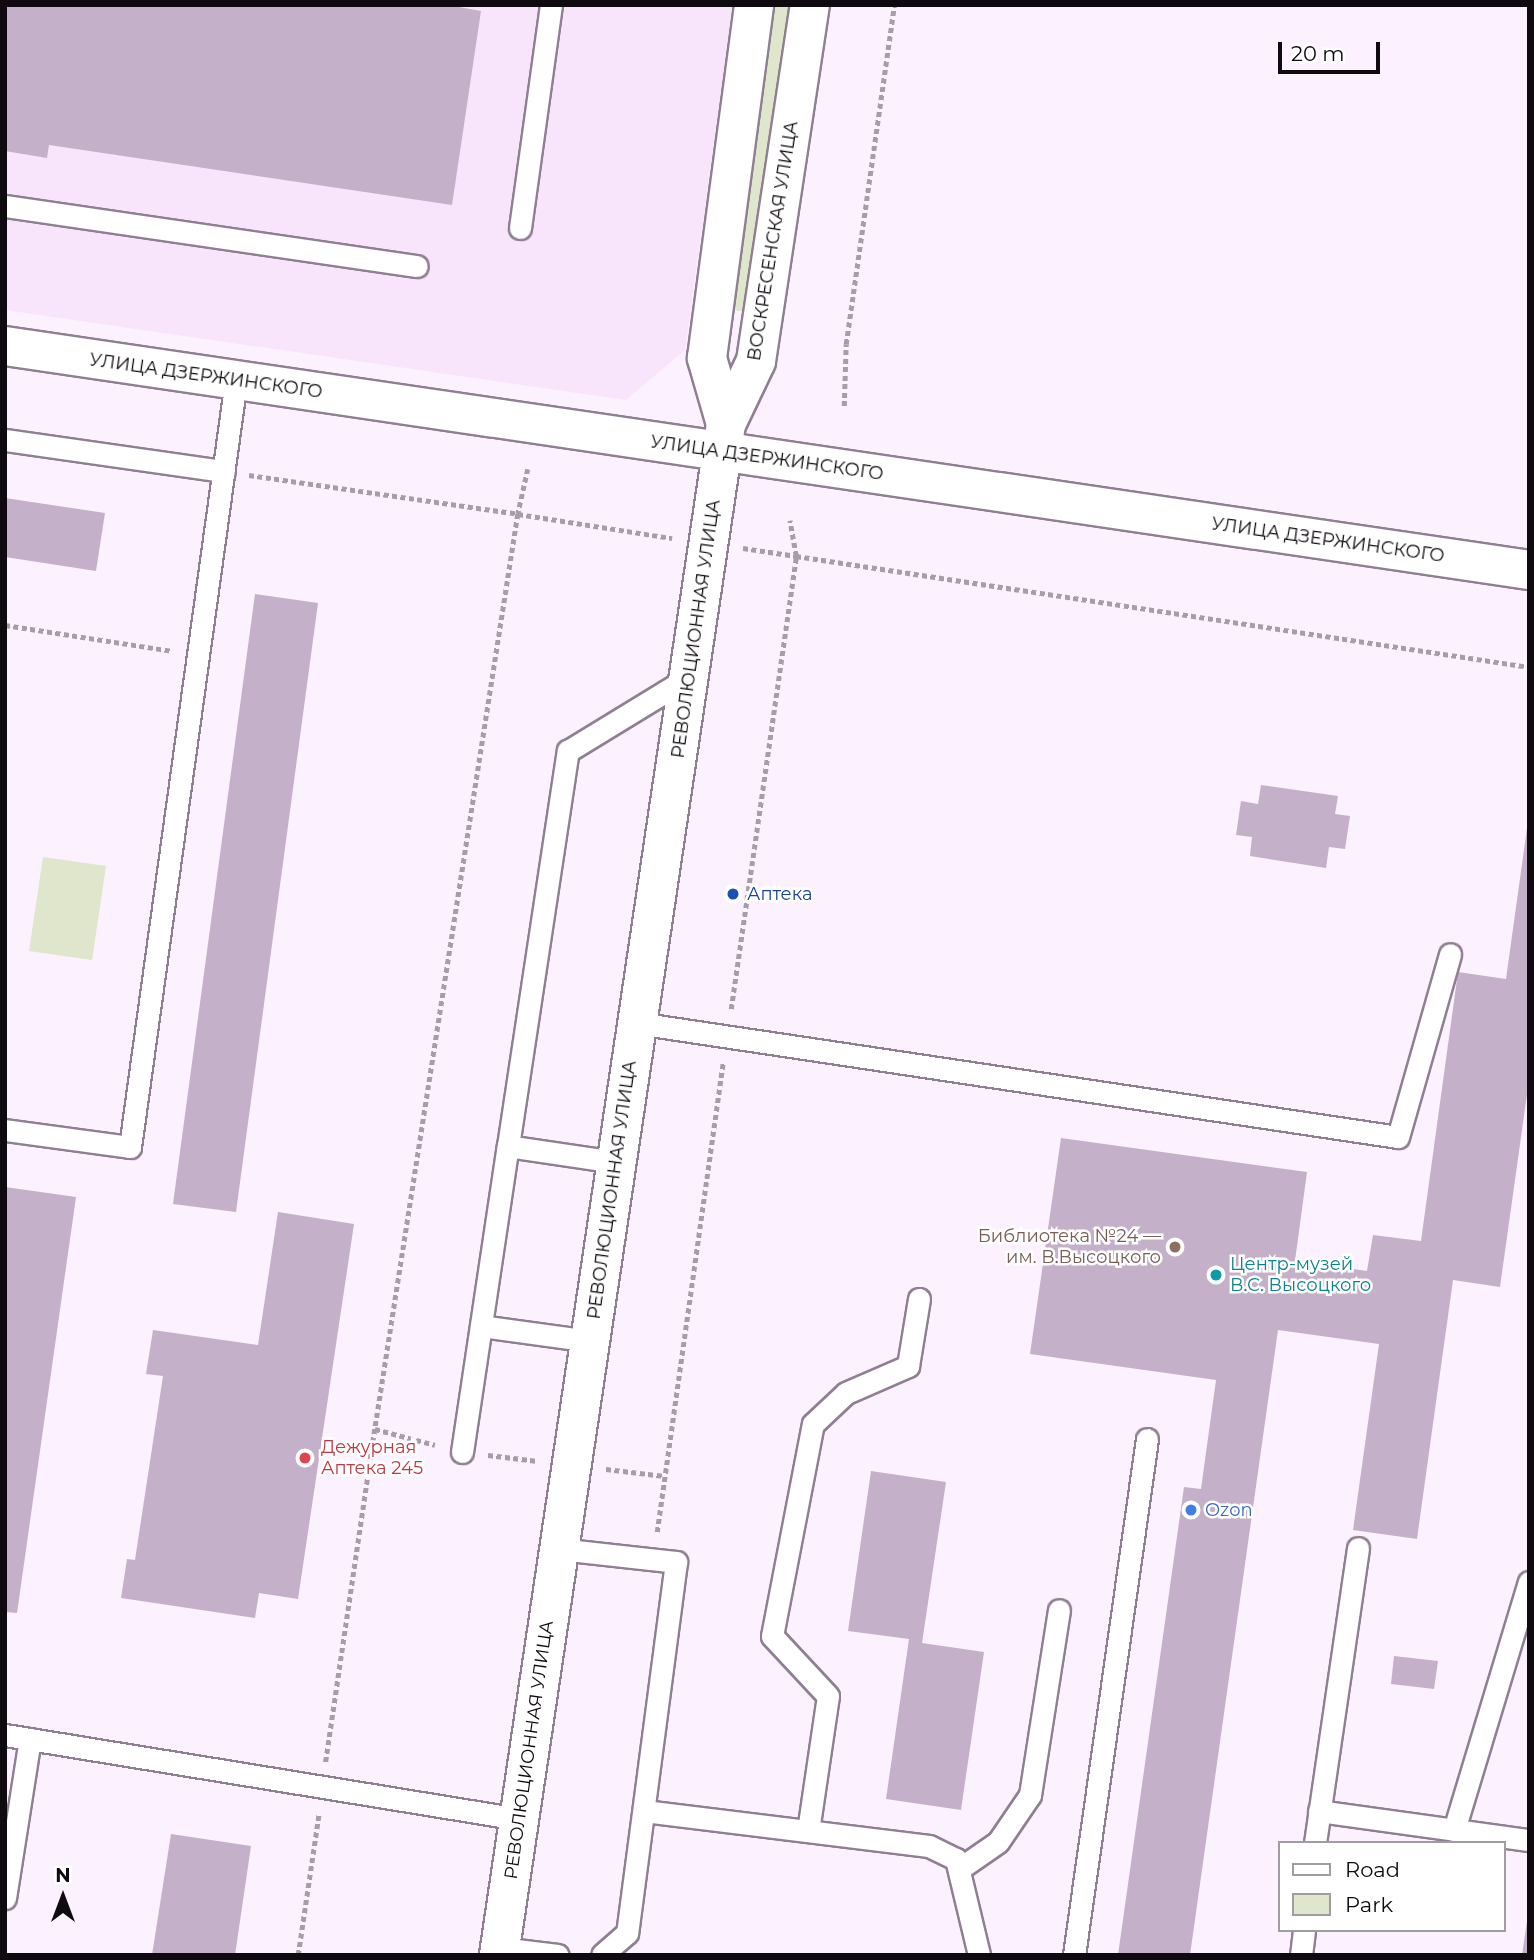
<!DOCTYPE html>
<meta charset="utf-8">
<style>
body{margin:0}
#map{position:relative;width:1534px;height:1960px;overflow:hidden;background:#fcf1fe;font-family:Montserrat,sans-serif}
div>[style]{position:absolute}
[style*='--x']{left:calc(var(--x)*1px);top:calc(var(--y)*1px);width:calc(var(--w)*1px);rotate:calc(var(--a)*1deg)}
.built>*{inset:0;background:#f8e5fc}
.green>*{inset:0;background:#dfe6cb}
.building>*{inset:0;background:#c5b0c9}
.path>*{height:4.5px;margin-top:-2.25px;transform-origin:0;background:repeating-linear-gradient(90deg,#a79da8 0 5px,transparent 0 8.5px)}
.roads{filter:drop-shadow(2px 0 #8f7f92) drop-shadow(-2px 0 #8f7f92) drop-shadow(0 2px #8f7f92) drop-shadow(0 -2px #8f7f92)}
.lane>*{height:21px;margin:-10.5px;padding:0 10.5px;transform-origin:10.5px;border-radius:10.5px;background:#fff}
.secondary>*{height:38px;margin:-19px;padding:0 19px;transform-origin:19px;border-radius:19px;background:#fff}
.dots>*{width:19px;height:19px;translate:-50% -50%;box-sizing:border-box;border:4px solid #fff;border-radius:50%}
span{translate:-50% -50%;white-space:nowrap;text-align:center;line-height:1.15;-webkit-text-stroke:5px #fff;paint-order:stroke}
.street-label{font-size:18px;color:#0f0910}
.transit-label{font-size:18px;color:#164399}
.left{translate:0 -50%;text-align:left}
.education-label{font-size:18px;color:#785e54}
.right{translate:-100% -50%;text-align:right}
.culture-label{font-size:18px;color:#0d838f}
.health-label{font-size:18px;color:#be3a42}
.shop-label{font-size:18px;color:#366cbe}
.frame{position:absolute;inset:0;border:7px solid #0f0910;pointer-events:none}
.legend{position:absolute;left:1278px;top:1841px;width:228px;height:91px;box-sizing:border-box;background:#fff;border:2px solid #9f9d9f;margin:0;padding:9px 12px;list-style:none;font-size:21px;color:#0f0910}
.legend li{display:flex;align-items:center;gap:14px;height:35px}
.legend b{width:35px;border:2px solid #9f9d9f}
.north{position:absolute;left:28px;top:1862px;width:70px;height:70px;-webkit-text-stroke:5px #fff;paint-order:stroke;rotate:0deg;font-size:19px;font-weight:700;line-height:28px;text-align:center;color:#0f0910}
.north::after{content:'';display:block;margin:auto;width:24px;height:32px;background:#0f0910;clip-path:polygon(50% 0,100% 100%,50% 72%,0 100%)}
.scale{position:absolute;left:1278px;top:42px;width:102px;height:32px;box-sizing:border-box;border:4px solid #0f0910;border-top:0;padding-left:9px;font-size:21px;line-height:24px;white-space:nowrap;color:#0f0910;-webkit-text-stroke:5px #fff;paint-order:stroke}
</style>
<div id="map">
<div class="built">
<div style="clip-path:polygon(5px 5px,733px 5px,685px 350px,626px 400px,5px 310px)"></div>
</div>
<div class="green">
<div style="clip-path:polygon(770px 5px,799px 5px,744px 311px,737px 311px,732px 306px)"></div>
<div style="clip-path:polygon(43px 857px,106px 866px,92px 960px,29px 951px)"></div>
</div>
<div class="building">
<div style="clip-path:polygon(5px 5px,448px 5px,481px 11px,452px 205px,49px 145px,47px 158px,5px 151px)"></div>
<div style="clip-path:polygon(5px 498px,105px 513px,96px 571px,5px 557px)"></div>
<div style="clip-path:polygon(255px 594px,318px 603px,236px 1212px,173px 1204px)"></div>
<div style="clip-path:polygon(1261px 785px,1338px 796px,1335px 814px,1350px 816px,1345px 849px,1329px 847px,1326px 868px,1250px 856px,1252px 837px,1236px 835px,1241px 801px,1258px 804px)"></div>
<div style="clip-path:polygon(1527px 828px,1529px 1080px,1500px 1287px,1453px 1280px,1417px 1539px,1353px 1530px,1379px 1344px,1278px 1330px,1190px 1955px,1118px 1955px,1184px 1487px,1201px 1489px,1216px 1380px,1030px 1354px,1061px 1138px,1307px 1172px,1295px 1261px,1367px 1271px,1373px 1235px,1421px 1241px,1458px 972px,1506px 979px)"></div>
<div style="clip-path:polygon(5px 1187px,76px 1197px,17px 1613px,5px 1612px)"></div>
<div style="clip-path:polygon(278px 1212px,354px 1224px,298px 1599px,259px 1593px,255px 1618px,121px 1598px,127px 1559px,135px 1560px,163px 1376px,146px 1374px,153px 1330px,258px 1345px)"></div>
<div style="clip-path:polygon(871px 1471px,946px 1482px,922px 1643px,984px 1652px,961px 1810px,886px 1799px,909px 1639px,848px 1631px)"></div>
<div style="clip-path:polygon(1394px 1656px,1438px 1661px,1434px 1689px,1391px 1684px)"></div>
<div style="clip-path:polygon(171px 1834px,251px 1846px,235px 1955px,152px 1955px)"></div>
<div style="clip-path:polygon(1527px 1921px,1529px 1955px,1522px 1955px)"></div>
</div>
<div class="path">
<div style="--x:844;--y:406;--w:62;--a:-88.2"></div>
<div style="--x:846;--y:344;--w:342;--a:-81.9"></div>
<div style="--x:528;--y:469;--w:46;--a:102.5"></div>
<div style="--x:518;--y:514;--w:156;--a:8.9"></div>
<div style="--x:249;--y:475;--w:272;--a:8.2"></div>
<div style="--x:518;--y:514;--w:926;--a:98.88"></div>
<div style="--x:375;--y:1429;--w:337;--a:98.4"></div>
<div style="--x:743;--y:548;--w:54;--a:8.6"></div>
<div style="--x:796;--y:556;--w:36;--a:-100"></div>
<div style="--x:5;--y:625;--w:169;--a:8.8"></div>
<div style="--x:731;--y:1009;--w:458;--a:-81.8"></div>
<div style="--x:796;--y:556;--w:741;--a:8.61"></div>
<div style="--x:375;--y:1429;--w:62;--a:14.9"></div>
<div style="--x:488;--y:1455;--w:50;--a:6.8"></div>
<div style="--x:606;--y:1469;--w:59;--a:6.8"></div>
<div style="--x:657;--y:1532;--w:474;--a:-82"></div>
<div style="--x:298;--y:1955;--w:144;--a:-81.6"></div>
</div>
<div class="roads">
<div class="lane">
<div style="--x:5;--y:206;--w:416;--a:8.3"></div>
<div style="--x:520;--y:228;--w:225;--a:-82.1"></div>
<div style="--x:5;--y:440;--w:221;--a:8.1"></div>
<div style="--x:637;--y:1023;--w:769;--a:8.52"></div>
<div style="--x:1398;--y:1137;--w:190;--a:-74.1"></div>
<div style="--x:5;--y:1130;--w:126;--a:7.7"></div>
<div style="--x:130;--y:1147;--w:774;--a:-82.13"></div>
<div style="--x:616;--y:1162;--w:109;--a:-171.6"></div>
<div style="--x:508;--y:1146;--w:400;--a:-81.4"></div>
<div style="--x:568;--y:751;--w:142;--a:-31.4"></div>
<div style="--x:481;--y:1326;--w:110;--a:7.8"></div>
<div style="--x:462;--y:1452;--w:309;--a:-81.5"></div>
<div style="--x:559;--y:1549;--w:118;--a:6.3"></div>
<div style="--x:676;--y:1562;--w:374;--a:97.5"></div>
<div style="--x:627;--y:1933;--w:33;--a:139"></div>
<div style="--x:5;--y:1735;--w:521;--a:9.28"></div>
<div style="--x:644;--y:1811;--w:287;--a:7"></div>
<div style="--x:929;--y:1846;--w:30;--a:26"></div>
<div style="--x:956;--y:1859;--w:99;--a:76.5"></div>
<div style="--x:1319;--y:1811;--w:212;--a:7.9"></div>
<div style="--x:1454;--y:1830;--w:259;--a:-73.2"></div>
<div style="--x:808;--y:1831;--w:136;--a:-81.6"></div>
<div style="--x:828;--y:1696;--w:82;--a:-133"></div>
<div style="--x:772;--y:1636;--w:216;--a:-79.1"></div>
<div style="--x:813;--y:1424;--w:45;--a:-43.2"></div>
<div style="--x:846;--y:1393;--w:68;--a:-23.5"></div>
<div style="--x:908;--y:1366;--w:68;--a:-80.7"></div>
<div style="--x:1315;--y:1843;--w:298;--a:-81.7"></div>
<div style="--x:959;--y:1869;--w:47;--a:-34.7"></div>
<div style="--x:998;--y:1842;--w:57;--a:-55.8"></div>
<div style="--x:1030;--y:1795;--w:187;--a:-81.1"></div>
<div style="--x:5;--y:1898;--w:161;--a:-81.1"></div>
<div style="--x:500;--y:1948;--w:58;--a:6.9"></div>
<div style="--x:1074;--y:1955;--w:521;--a:-81.95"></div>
<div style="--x:1301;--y:1955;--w:25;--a:-83"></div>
</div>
<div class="secondary">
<div style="--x:5;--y:346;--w:1540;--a:8.36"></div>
<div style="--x:726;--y:424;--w:69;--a:-106.1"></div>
<div style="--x:707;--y:358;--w:356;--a:-82.4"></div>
<div style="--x:499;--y:1955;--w:1519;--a:-81.56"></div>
<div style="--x:722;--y:452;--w:28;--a:-82"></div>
<div style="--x:726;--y:424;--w:70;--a:-64.5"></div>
<div style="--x:756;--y:361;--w:360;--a:-81.4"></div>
</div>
</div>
<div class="dots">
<div style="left:733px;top:894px;background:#1a4fb4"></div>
<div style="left:1175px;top:1247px;background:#8d6e63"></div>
<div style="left:1216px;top:1275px;background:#0f9aa8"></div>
<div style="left:305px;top:1458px;background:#e0444e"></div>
<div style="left:1191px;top:1510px;background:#3f7fe0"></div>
</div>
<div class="street-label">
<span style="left:773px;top:241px;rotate:-81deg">ВОСКРЕСЕНСКАЯ УЛИЦА</span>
<span style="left:206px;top:376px;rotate:8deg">УЛИЦА ДЗЕРЖИНСКОГО</span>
<span style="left:767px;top:458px;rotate:8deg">УЛИЦА ДЗЕРЖИНСКОГО</span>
<span style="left:1328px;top:540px;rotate:8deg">УЛИЦА ДЗЕРЖИНСКОГО</span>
<span style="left:696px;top:629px;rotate:-82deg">РЕВОЛЮЦИОННАЯ УЛИЦА</span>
<span style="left:612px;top:1190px;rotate:-82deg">РЕВОЛЮЦИОННАЯ УЛИЦА</span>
<span style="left:529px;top:1750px;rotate:-82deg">РЕВОЛЮЦИОННАЯ УЛИЦА</span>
</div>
<div class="transit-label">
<span class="left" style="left:747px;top:894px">Аптека</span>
</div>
<div class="education-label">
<span class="right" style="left:1161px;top:1247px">Библиотека №24 —<br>им. В.Высоцкого</span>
</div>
<div class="culture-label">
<span class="left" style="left:1230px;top:1275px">Центр-музей<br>В.С. Высоцкого</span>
</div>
<div class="health-label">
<span class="left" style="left:321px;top:1458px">Дежурная<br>Аптека 245</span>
</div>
<div class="shop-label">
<span class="left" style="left:1205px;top:1510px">Ozon</span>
</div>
<div class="frame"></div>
<ul class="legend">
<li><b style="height:9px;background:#fff"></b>Road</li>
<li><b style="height:19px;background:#dfe6cb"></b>Park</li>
</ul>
<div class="north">N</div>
<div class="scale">20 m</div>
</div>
